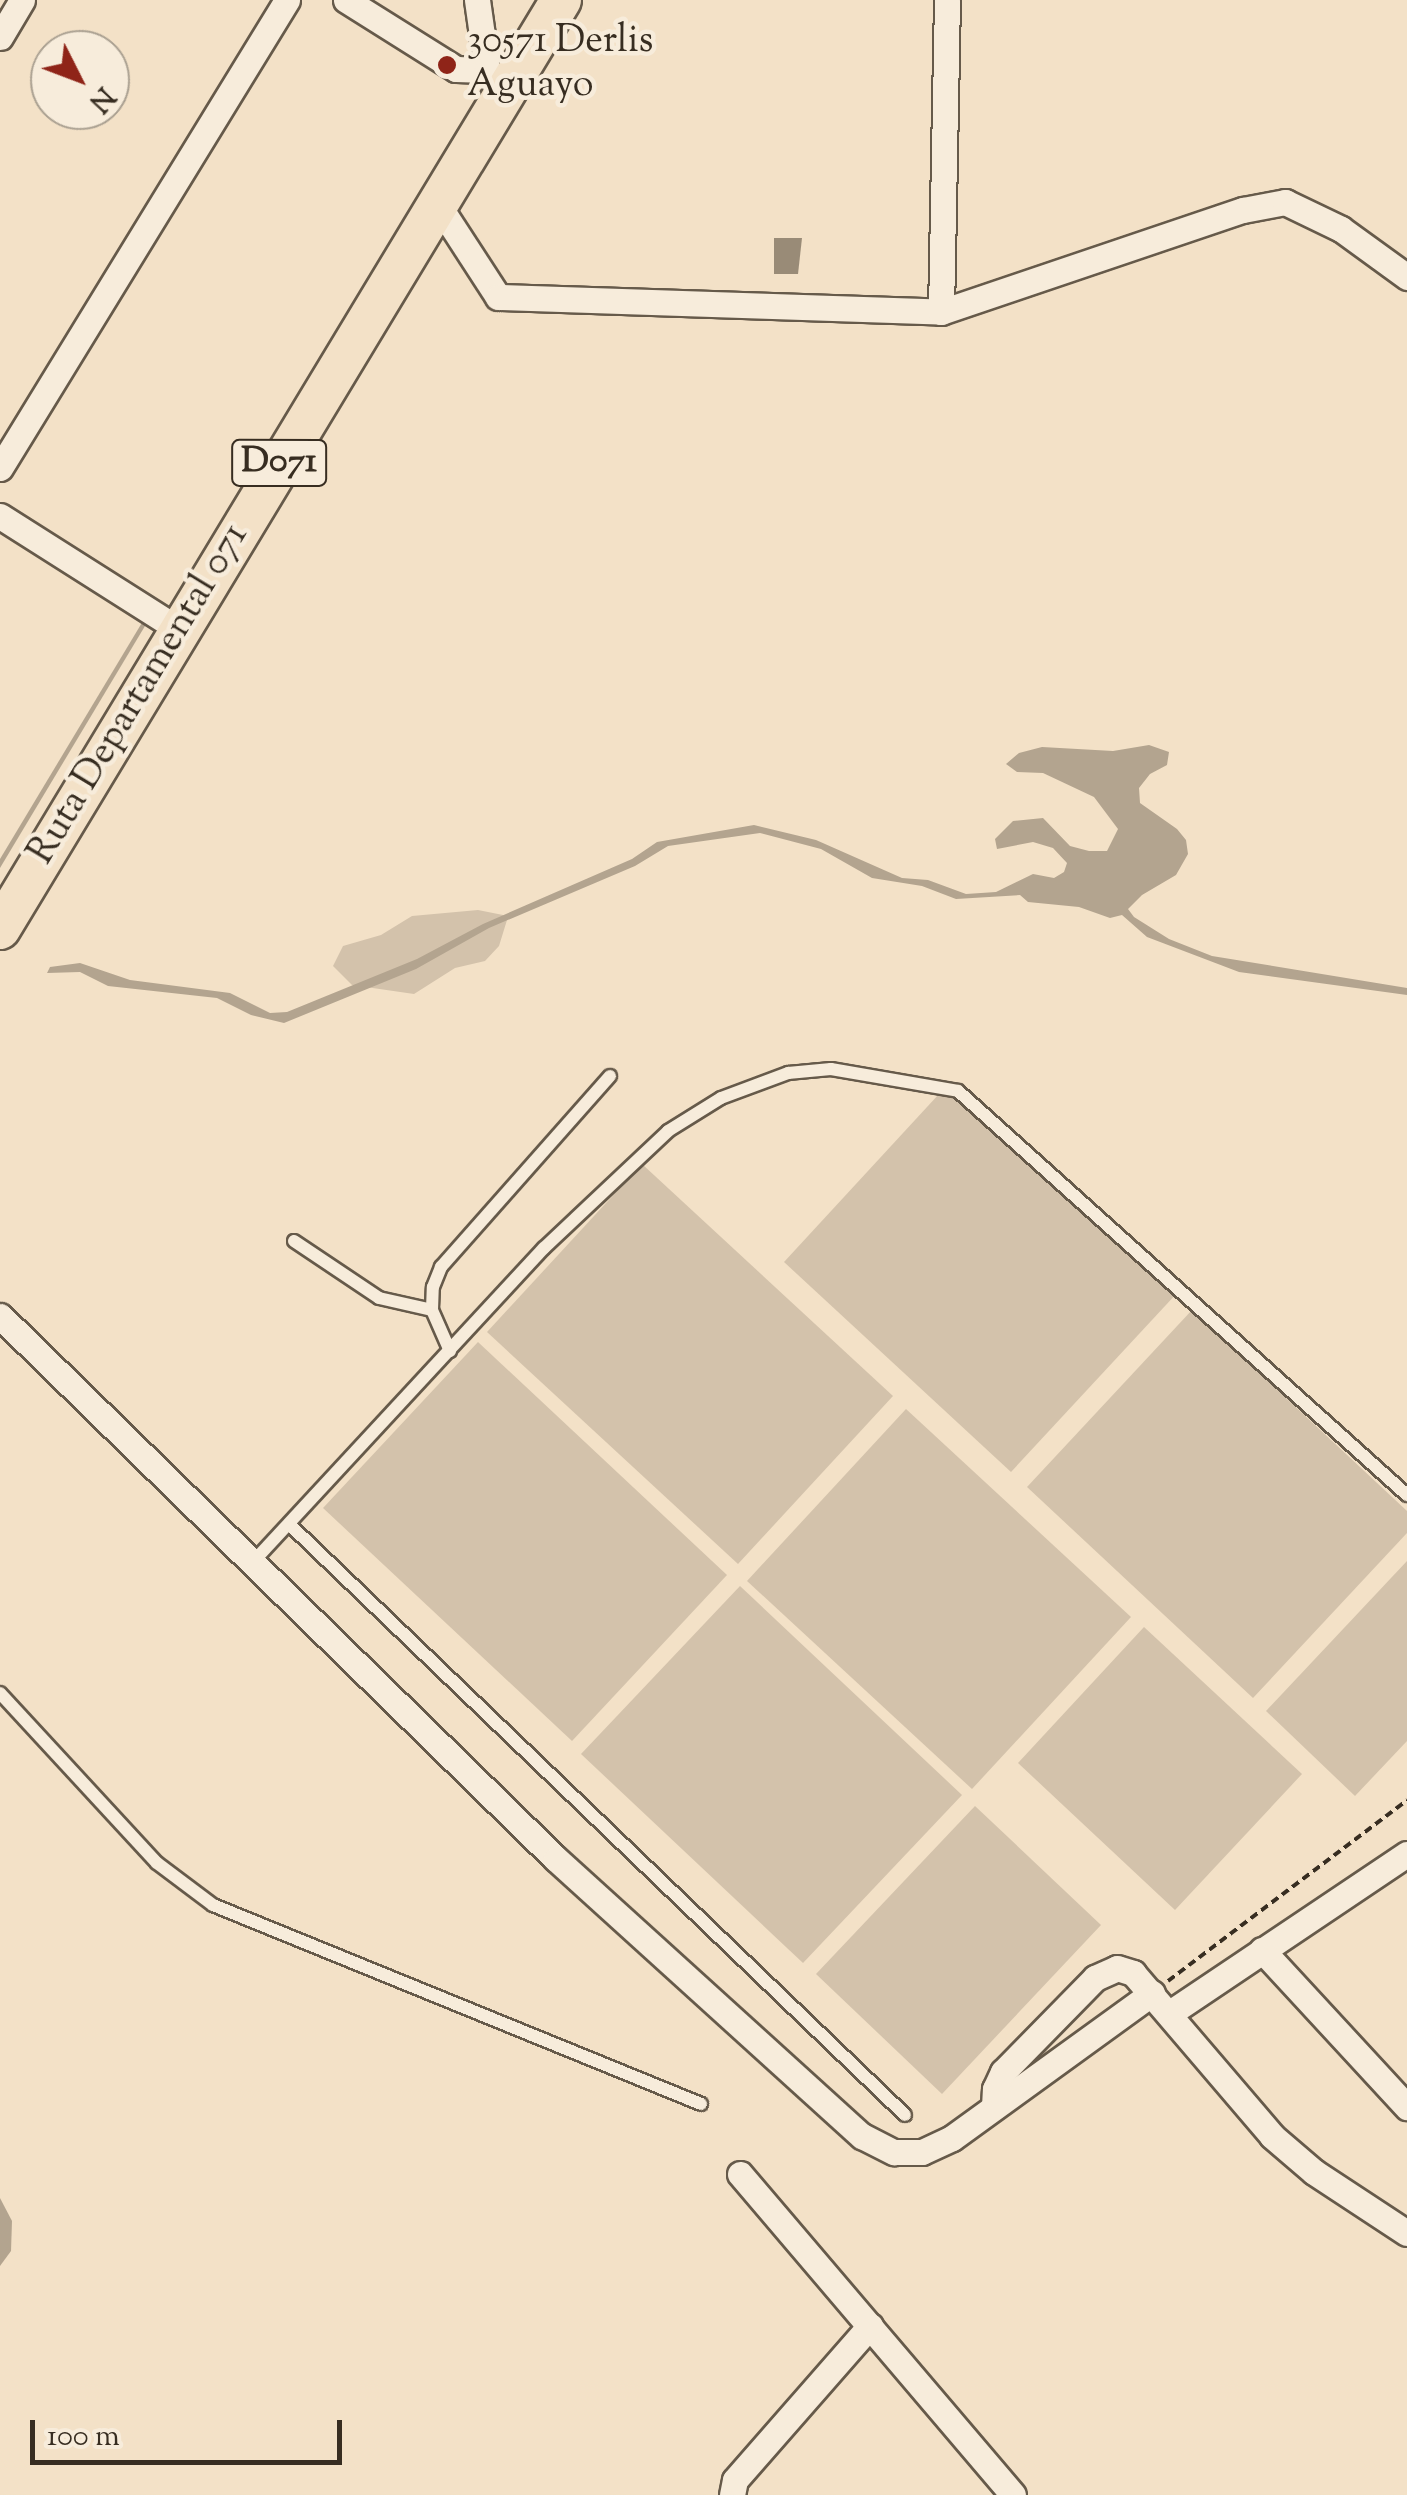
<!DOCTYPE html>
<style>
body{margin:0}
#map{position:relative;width:1407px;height:2495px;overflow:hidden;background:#f3e1c7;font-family:"Sorts Mill Goudy",serif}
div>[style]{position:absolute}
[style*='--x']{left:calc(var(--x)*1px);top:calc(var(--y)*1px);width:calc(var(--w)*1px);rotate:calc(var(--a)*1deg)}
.green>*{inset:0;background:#d3c2ab}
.water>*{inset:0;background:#b3a48f}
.building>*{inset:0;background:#998b77}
.path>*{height:4px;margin-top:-2px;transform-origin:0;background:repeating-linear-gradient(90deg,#372d21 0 8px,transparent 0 13px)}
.roads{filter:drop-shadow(2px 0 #665a4a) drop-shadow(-2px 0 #665a4a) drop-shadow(0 2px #665a4a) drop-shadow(0 -2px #665a4a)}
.service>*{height:12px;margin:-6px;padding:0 6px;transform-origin:6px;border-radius:6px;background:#f7ecdb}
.minor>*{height:25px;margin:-12.5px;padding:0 12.5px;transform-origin:12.5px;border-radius:12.5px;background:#f7ecdb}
.primary>*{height:40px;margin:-20px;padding:0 20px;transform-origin:20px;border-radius:20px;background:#f3e1c7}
.dots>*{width:28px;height:28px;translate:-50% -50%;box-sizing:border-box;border:5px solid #f7ecdb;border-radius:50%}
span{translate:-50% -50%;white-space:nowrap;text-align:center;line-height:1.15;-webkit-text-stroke:9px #f7ecdb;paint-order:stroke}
.shield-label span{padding:2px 8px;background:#f7ecdb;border:2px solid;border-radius:8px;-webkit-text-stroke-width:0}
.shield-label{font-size:35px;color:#372d21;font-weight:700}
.poi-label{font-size:38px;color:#372d21}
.left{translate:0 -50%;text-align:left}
.street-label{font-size:38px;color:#372d21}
.north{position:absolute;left:30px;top:30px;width:100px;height:100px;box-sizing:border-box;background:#f7ecdb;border:2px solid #aaa091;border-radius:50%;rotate:132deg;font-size:28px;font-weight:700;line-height:40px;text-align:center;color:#372d21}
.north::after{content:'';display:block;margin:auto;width:35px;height:45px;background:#8f2418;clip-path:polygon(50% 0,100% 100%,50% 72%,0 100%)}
.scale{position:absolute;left:30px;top:2420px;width:312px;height:45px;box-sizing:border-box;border:5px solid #372d21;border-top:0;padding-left:12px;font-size:30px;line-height:35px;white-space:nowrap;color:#372d21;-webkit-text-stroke:8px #f7ecdb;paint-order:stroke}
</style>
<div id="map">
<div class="green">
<div style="clip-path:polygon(478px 910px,503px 915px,507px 920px,499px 946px,485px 961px,455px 968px,414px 994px,352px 985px,333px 966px,343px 946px,381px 935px,412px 916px)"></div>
<div style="clip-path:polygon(951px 1081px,1178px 1292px,1011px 1472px,784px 1262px)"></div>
<div style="clip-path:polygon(642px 1164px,893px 1396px,738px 1564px,487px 1332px)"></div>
<div style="clip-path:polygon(1192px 1310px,1407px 1511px,1407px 1533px,1253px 1698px,1027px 1487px)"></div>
<div style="clip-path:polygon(478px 1342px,727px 1575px,572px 1741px,323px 1508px)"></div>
<div style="clip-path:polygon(906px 1409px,1131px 1617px,972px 1789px,747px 1581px)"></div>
<div style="clip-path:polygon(1407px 1561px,1407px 1741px,1355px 1796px,1266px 1711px)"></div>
<div style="clip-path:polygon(740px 1586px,962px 1795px,803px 1963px,581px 1754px)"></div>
<div style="clip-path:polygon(1144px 1627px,1302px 1774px,1175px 1910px,1018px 1763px)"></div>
<div style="clip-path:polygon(975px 1806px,1101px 1925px,942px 2094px,816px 1974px)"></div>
</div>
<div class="water">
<div style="clip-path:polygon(143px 621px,145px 626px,0 868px,0 859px)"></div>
<div style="clip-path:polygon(1149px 745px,1169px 752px,1167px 765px,1150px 774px,1139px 788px,1140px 803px,1177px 829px,1186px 840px,1188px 854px,1176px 875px,1142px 895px,1128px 909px,1134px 917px,1169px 939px,1212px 956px,1407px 988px,1407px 995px,1239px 972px,1147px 937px,1122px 915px,1110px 918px,1079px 907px,1028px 902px,1020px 895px,956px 899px,922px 886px,872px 878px,821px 849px,760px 833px,668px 846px,635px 866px,489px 928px,416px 969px,284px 1023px,251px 1015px,217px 998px,108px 986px,80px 972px,47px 973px,50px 967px,80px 963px,130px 980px,230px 993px,270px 1013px,287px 1012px,417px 959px,483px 924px,632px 859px,657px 842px,754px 825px,816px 840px,902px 878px,928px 880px,966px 894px,996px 892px,1033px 874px,1054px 878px,1064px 872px,1067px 863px,1053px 848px,1033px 842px,997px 849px,995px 839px,1013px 821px,1043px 818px,1070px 846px,1089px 851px,1107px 851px,1118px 829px,1094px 797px,1043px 773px,1017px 772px,1006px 764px,1019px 753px,1042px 747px,1113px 751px)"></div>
<div style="clip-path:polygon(0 2198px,12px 2221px,11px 2251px,0 2266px)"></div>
</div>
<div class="building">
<div style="clip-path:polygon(774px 238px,802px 238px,798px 274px,774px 274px)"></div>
</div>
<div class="path">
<div style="--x:1168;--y:1981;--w:300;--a:-37.1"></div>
</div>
<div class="roads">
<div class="service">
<div style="--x:294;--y:1241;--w:102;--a:33.8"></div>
<div style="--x:379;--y:1298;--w:54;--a:12.8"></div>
<div style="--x:450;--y:1351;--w:45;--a:-113.7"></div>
<div style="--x:432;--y:1310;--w:23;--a:-88"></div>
<div style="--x:433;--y:1287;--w:22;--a:-68"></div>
<div style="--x:441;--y:1267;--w:255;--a:-48.5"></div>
<div style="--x:290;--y:1525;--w:852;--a:43.81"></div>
<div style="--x:253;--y:1562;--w:428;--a:-47.2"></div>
<div style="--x:544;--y:1248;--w:170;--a:-43.3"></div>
<div style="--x:668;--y:1131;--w:62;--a:-31.9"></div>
<div style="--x:721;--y:1098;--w:72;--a:-20.5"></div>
<div style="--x:788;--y:1073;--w:43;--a:-5.3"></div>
<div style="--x:831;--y:1069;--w:129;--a:9.8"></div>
<div style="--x:958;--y:1091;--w:604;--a:41.98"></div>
<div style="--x:0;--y:1693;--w:231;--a:47.3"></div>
<div style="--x:157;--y:1863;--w:70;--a:36.9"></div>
<div style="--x:213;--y:1905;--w:527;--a:22.18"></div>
</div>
<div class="minor">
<div style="--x:346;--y:0;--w:130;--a:32.1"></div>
<div style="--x:456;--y:69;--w:31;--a:2"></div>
<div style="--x:477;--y:0;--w:71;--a:81.9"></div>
<div style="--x:487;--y:70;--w:14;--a:39"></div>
<div style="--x:0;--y:37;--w:43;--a:-59.3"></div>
<div style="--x:437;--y:203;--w:112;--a:57"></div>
<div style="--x:498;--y:297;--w:443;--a:1.9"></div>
<div style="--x:941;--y:312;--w:319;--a:-18.7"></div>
<div style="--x:1243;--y:210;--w:43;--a:-10.8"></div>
<div style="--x:1285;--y:202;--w:62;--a:25.7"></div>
<div style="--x:1341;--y:229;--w:82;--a:36"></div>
<div style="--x:941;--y:312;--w:312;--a:-88.9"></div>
<div style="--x:0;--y:468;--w:549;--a:-58.48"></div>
<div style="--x:0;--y:516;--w:211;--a:32.4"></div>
<div style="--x:0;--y:1316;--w:777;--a:44.32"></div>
<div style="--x:556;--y:1859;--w:413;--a:42.2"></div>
<div style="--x:862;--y:2136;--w:36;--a:27"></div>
<div style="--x:894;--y:2152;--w:28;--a:0"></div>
<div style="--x:922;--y:2152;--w:33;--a:-25"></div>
<div style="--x:952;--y:2138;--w:247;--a:-35.9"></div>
<div style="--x:1262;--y:1950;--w:214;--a:47.3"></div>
<div style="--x:1170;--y:2013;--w:285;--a:-33.9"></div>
<div style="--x:994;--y:2107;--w:18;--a:-87"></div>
<div style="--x:995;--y:2089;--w:19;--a:-65"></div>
<div style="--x:1003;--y:2072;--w:132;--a:-45.6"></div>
<div style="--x:1095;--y:1978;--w:24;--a:-24"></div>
<div style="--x:1117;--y:1968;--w:17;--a:17"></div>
<div style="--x:1133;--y:1973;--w:214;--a:49.5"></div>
<div style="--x:1272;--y:2136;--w:55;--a:40.6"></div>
<div style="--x:1314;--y:2172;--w:111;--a:33.3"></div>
<div style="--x:740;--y:2174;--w:421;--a:49.6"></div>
<div style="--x:732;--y:2495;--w:15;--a:-79"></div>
<div style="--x:735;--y:2480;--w:205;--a:-48.8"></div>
</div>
<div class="primary">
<div style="--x:0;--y:929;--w:1085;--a:-58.87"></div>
</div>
</div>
<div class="dots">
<div style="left:447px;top:65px;background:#8f2418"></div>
</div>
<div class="shield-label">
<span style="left:279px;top:463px">D071</span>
</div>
<div class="poi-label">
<span class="left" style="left:467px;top:65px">30571 Derlis<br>Aguayo</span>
</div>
<div class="street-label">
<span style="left:140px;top:695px;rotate:-59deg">Ruta Departamental 071</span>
</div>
<div class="north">N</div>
<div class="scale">100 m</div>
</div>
